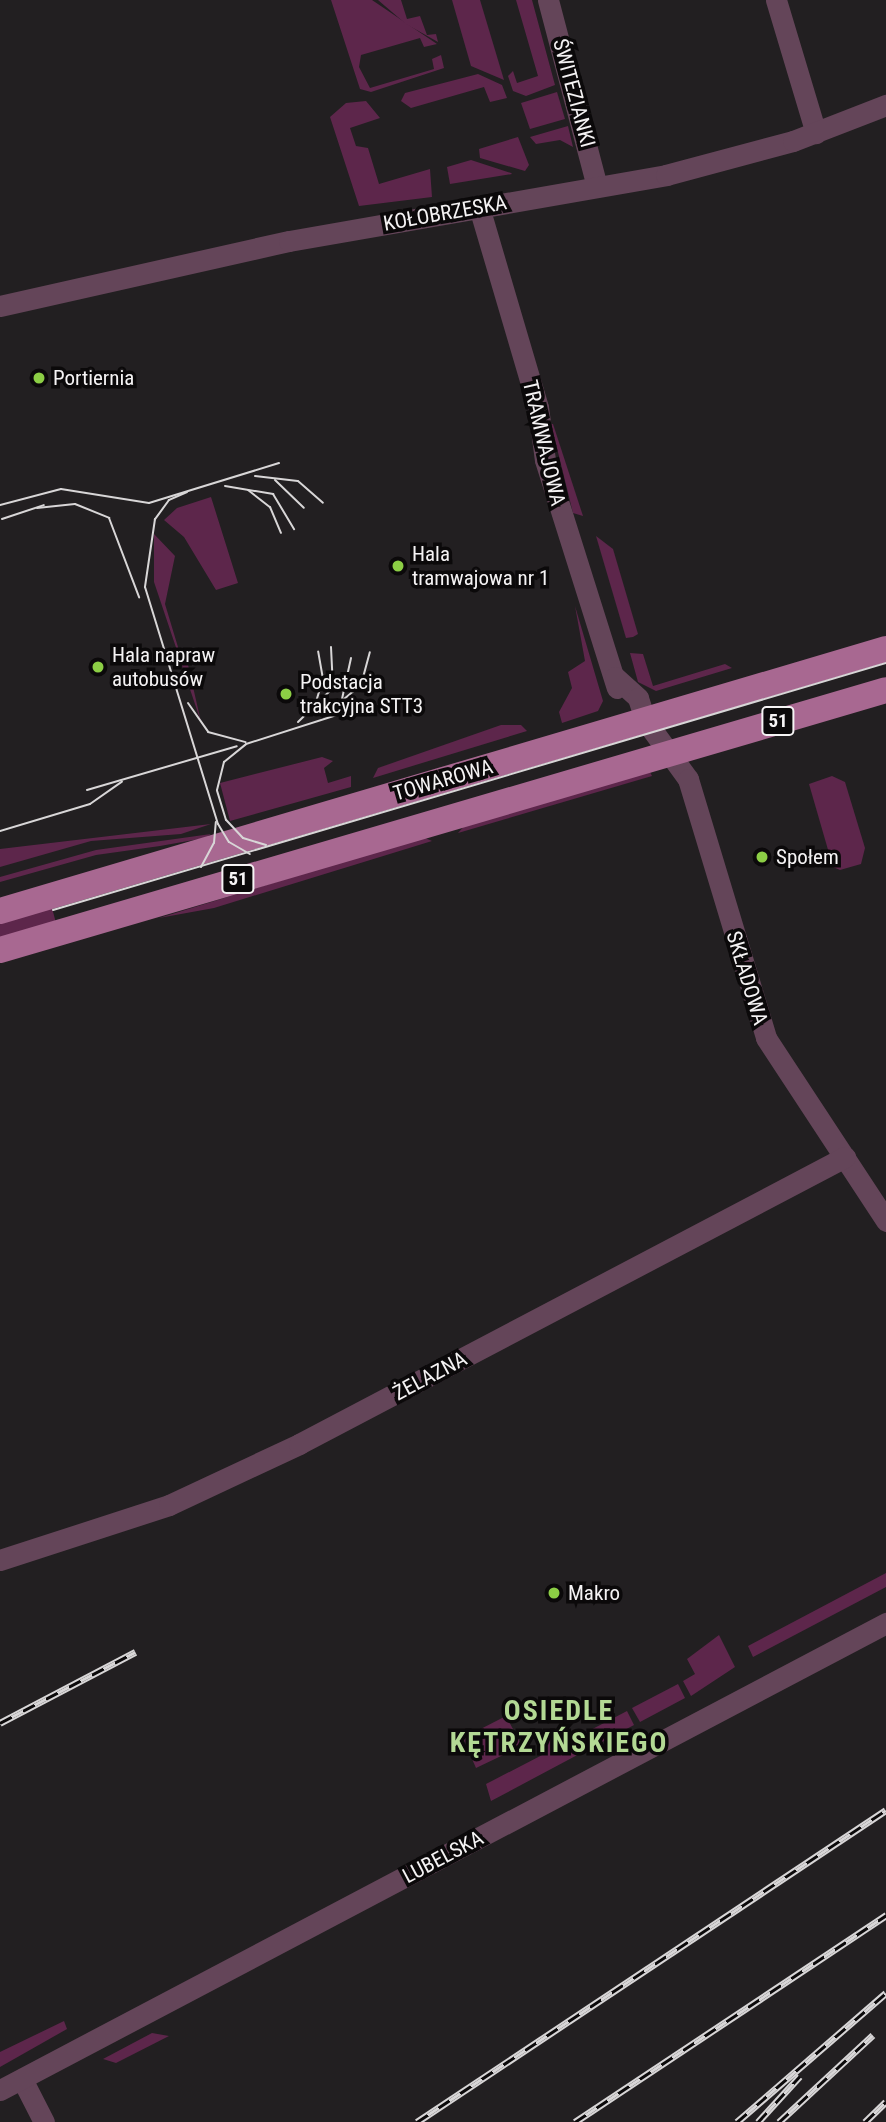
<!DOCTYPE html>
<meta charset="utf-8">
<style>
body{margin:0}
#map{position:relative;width:886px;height:2122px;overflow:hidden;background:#221f21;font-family:"Roboto Condensed",sans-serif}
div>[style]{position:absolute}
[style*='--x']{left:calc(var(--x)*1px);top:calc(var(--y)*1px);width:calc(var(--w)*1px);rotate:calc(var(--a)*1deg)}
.green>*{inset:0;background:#5d264b}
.minor>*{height:21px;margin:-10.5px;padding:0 10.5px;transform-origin:10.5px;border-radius:10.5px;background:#644559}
.major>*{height:26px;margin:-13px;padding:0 13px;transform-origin:13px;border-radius:13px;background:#a86891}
.tram>*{height:2px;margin:-1px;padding:0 1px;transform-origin:1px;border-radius:1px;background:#d8d6d7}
.rail>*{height:7px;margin-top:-3.5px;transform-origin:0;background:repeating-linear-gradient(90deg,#0b090a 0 13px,#d8d6d7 0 26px);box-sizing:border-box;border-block:2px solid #d8d6d7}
.dots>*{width:19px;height:19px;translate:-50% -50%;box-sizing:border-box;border:4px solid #0b090a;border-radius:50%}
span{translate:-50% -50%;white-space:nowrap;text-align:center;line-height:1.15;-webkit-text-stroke:7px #0b090a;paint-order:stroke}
.shield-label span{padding:2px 5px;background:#0b090a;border:2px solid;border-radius:5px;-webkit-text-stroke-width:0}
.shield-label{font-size:19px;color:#f5f3f4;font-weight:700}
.street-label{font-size:21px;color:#f5f3f4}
.poi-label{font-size:21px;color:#f5f3f4}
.left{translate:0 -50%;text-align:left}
.district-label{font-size:28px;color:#b3d994;font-weight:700;letter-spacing:2px}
</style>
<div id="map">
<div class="green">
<div style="clip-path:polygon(331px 0,372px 0,437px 44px,424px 47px,420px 38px,361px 55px,359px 67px,370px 88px,434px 69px,432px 59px,441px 55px,444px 68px,371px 92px,360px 89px)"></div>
<div style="clip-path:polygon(378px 0,401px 0,407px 19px,420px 16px,427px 35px,436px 34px,438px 42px,406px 24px)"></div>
<div style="clip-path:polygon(452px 0,480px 0,504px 80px,471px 66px)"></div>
<div style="clip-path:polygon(516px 0,532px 0,555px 85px,526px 96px,513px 91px,508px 76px,513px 71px,517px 83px,538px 76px)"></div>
<div style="clip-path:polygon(478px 74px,502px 85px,507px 98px,490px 102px,484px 87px,411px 108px,401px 101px,405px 93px)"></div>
<div style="clip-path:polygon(557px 92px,565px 119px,530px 129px,521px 103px)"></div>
<div style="clip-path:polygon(366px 101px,380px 118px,350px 128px,356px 146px,368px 148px,379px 184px,430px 169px,432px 197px,359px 206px,330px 117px,346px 103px)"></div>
<div style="clip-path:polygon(568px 126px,573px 147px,560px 140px,536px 144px,530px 137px)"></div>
<div style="clip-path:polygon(518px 137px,529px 165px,525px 171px,480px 158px,479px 149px)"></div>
<div style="clip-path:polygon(471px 160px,511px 173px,512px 174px,450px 184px,447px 167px)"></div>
<div style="clip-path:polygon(551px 424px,553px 424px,583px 516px,573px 513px)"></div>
<div style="clip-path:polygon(211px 497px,238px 583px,216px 590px,184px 537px,164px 520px,177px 508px)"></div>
<div style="clip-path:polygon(154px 534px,175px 556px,165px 604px,181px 657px,186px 656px,201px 722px,154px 582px)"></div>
<div style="clip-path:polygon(596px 536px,613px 549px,638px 634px,633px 637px,626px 638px)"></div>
<div style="clip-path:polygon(575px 606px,603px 701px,598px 711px,562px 723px,559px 712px,572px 688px,568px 672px,585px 661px)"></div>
<div style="clip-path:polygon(630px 653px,643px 654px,653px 686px,725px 664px,732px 668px,656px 691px,638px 682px)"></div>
<div style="clip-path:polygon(501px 725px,521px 725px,527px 731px,373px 778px,378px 768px)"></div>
<div style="clip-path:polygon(322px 757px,333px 761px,324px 768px,328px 783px,351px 776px,351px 787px,230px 821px,220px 783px)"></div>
<div style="clip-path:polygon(650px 772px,652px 776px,458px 833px,466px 824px)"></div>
<div style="clip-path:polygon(832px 776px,845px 782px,865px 848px,861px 864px,840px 870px,833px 867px,809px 784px)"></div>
<div style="clip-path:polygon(211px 824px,181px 834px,91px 841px,0 867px,0 849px)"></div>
<div style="clip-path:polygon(211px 834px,205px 838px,160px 846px,96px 855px,0 882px,0 877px,96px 850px)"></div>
<div style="clip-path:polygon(423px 837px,432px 841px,214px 908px,159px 918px)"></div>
<div style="clip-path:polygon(52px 908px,56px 923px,0 940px,0 921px)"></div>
<div style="clip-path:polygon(886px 1573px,886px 1587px,753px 1657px,748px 1646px)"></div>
<div style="clip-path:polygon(719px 1635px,735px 1667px,691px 1696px,683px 1681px,695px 1674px,687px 1659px)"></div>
<div style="clip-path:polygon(678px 1684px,685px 1698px,640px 1722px,632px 1708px)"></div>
<div style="clip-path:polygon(627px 1711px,634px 1725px,589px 1749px,581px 1735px)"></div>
<div style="clip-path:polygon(506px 1716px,522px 1746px,476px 1768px,463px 1738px)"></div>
<div style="clip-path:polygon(549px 1733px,557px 1748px,576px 1738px,583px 1752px,491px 1801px,486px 1784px,546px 1753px,538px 1738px)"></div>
<div style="clip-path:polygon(64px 2021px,67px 2029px,0 2067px,0 2052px)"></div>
<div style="clip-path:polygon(152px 2033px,169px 2036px,116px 2063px,103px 2059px)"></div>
</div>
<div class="minor">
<div style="--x:548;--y:0;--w:193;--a:75.3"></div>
<div style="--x:776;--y:0;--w:139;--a:73.3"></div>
<div style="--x:479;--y:207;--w:209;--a:73.6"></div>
<div style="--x:538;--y:407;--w:53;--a:82.5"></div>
<div style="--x:545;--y:460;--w:239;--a:72.5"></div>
<div style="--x:0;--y:306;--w:296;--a:-12.7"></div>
<div style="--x:289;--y:241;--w:383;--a:-9.9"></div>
<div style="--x:666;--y:175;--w:131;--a:-15"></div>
<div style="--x:793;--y:141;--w:100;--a:-21.2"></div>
<div style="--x:615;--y:677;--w:31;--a:42"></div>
<div style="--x:638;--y:698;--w:23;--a:72"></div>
<div style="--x:645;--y:720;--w:73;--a:53.9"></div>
<div style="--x:688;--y:779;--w:270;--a:73.2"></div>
<div style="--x:766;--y:1038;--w:219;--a:56.7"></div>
<div style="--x:0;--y:1560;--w:178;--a:-18"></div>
<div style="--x:169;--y:1505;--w:144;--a:-25.1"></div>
<div style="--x:299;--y:1444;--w:617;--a:-27.73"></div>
<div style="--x:22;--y:2079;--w:48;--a:62.9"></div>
<div style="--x:0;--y:2090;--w:1002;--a:-27.79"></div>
</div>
<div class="major">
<div style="--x:0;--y:911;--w:924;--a:-16.47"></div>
<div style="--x:0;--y:950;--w:923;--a:-16.35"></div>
</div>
<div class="tram">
<div style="--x:255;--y:476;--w:43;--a:6.6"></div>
<div style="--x:298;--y:481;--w:33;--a:41"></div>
<div style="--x:275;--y:480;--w:40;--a:44"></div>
<div style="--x:225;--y:486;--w:49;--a:9.5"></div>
<div style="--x:273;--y:494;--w:41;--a:59"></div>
<div style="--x:248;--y:490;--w:28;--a:38"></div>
<div style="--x:270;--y:507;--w:28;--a:67"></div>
<div style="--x:187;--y:492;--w:20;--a:156"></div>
<div style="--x:169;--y:500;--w:24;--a:126"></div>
<div style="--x:155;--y:519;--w:69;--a:98.4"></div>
<div style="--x:145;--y:587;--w:248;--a:72.9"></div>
<div style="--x:218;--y:824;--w:21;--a:59"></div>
<div style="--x:229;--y:842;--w:24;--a:30"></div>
<div style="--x:0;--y:505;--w:63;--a:-14.7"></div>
<div style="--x:61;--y:489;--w:89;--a:9"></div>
<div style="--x:149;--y:503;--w:136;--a:-17.1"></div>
<div style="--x:37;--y:508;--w:38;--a:-6"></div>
<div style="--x:75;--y:504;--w:37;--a:22"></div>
<div style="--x:109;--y:518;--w:85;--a:69.2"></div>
<div style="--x:2;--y:519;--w:44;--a:-18.4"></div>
<div style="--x:342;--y:699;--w:42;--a:-77.6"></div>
<div style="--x:188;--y:703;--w:35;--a:55"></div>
<div style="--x:208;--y:732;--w:39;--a:15"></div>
<div style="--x:315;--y:705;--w:27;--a:-73"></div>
<div style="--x:323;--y:679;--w:28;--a:-100"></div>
<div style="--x:327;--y:713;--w:44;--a:-39.5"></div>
<div style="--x:361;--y:685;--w:34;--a:-75"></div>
<div style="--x:298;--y:722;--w:49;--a:-44.2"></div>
<div style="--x:333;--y:688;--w:41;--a:-92.8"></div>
<div style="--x:87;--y:790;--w:156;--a:-16.3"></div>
<div style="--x:0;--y:831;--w:94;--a:-16.7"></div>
<div style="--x:90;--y:804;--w:39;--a:-35"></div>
<div style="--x:266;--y:845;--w:24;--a:-163"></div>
<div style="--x:243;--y:838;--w:25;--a:-133"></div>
<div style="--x:226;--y:820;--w:31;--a:-107"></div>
<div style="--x:217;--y:790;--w:29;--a:-76"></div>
<div style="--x:224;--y:762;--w:28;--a:-39"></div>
<div style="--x:246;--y:744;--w:115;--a:-17.7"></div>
<div style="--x:201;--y:867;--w:27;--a:-62"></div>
<div style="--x:214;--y:843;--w:21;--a:-85"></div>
<div style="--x:53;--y:910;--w:869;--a:-16.52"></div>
</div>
<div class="rail">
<div style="--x:0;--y:1723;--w:153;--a:-27.7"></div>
<div style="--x:417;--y:2122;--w:563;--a:-33.63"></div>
<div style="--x:575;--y:2122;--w:374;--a:-33.6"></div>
<div style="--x:737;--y:2122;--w:197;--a:-40.9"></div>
<div style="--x:758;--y:2122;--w:62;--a:-47.6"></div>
<div style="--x:779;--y:2122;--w:128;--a:-42.8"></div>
<div style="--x:865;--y:2122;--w:29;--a:-44"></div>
</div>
<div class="dots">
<div style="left:39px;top:378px;background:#8cce45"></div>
<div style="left:398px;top:566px;background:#8cce45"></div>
<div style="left:98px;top:667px;background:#8cce45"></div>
<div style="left:286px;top:694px;background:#8cce45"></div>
<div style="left:762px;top:857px;background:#8cce45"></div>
<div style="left:554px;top:1593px;background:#8cce45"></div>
</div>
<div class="shield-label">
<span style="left:778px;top:721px">51</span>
<span style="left:238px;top:879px">51</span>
</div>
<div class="street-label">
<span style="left:574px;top:93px;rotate:75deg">ŚWITEZIANKI</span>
<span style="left:445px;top:213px;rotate:-10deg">KOŁOBRZESKA</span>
<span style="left:544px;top:443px;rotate:77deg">TRAMWAJOWA</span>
<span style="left:443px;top:780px;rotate:-16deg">TOWAROWA</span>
<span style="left:747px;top:978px;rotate:73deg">SKŁADOWA</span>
<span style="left:430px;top:1376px;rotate:-28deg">ŻELAZNA</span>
<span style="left:443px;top:1857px;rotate:-28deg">LUBELSKA</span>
</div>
<div class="poi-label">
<span class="left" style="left:53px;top:378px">Portiernia</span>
<span class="left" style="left:412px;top:566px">Hala<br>tramwajowa nr 1</span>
<span class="left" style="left:112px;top:667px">Hala napraw<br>autobusów</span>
<span class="left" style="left:300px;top:694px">Podstacja<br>trakcyjna STT3</span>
<span class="left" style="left:776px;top:857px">Społem</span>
<span class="left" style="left:568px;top:1593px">Makro</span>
</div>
<div class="district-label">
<span style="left:559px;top:1727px">OSIEDLE<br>KĘTRZYŃSKIEGO</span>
</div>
</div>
